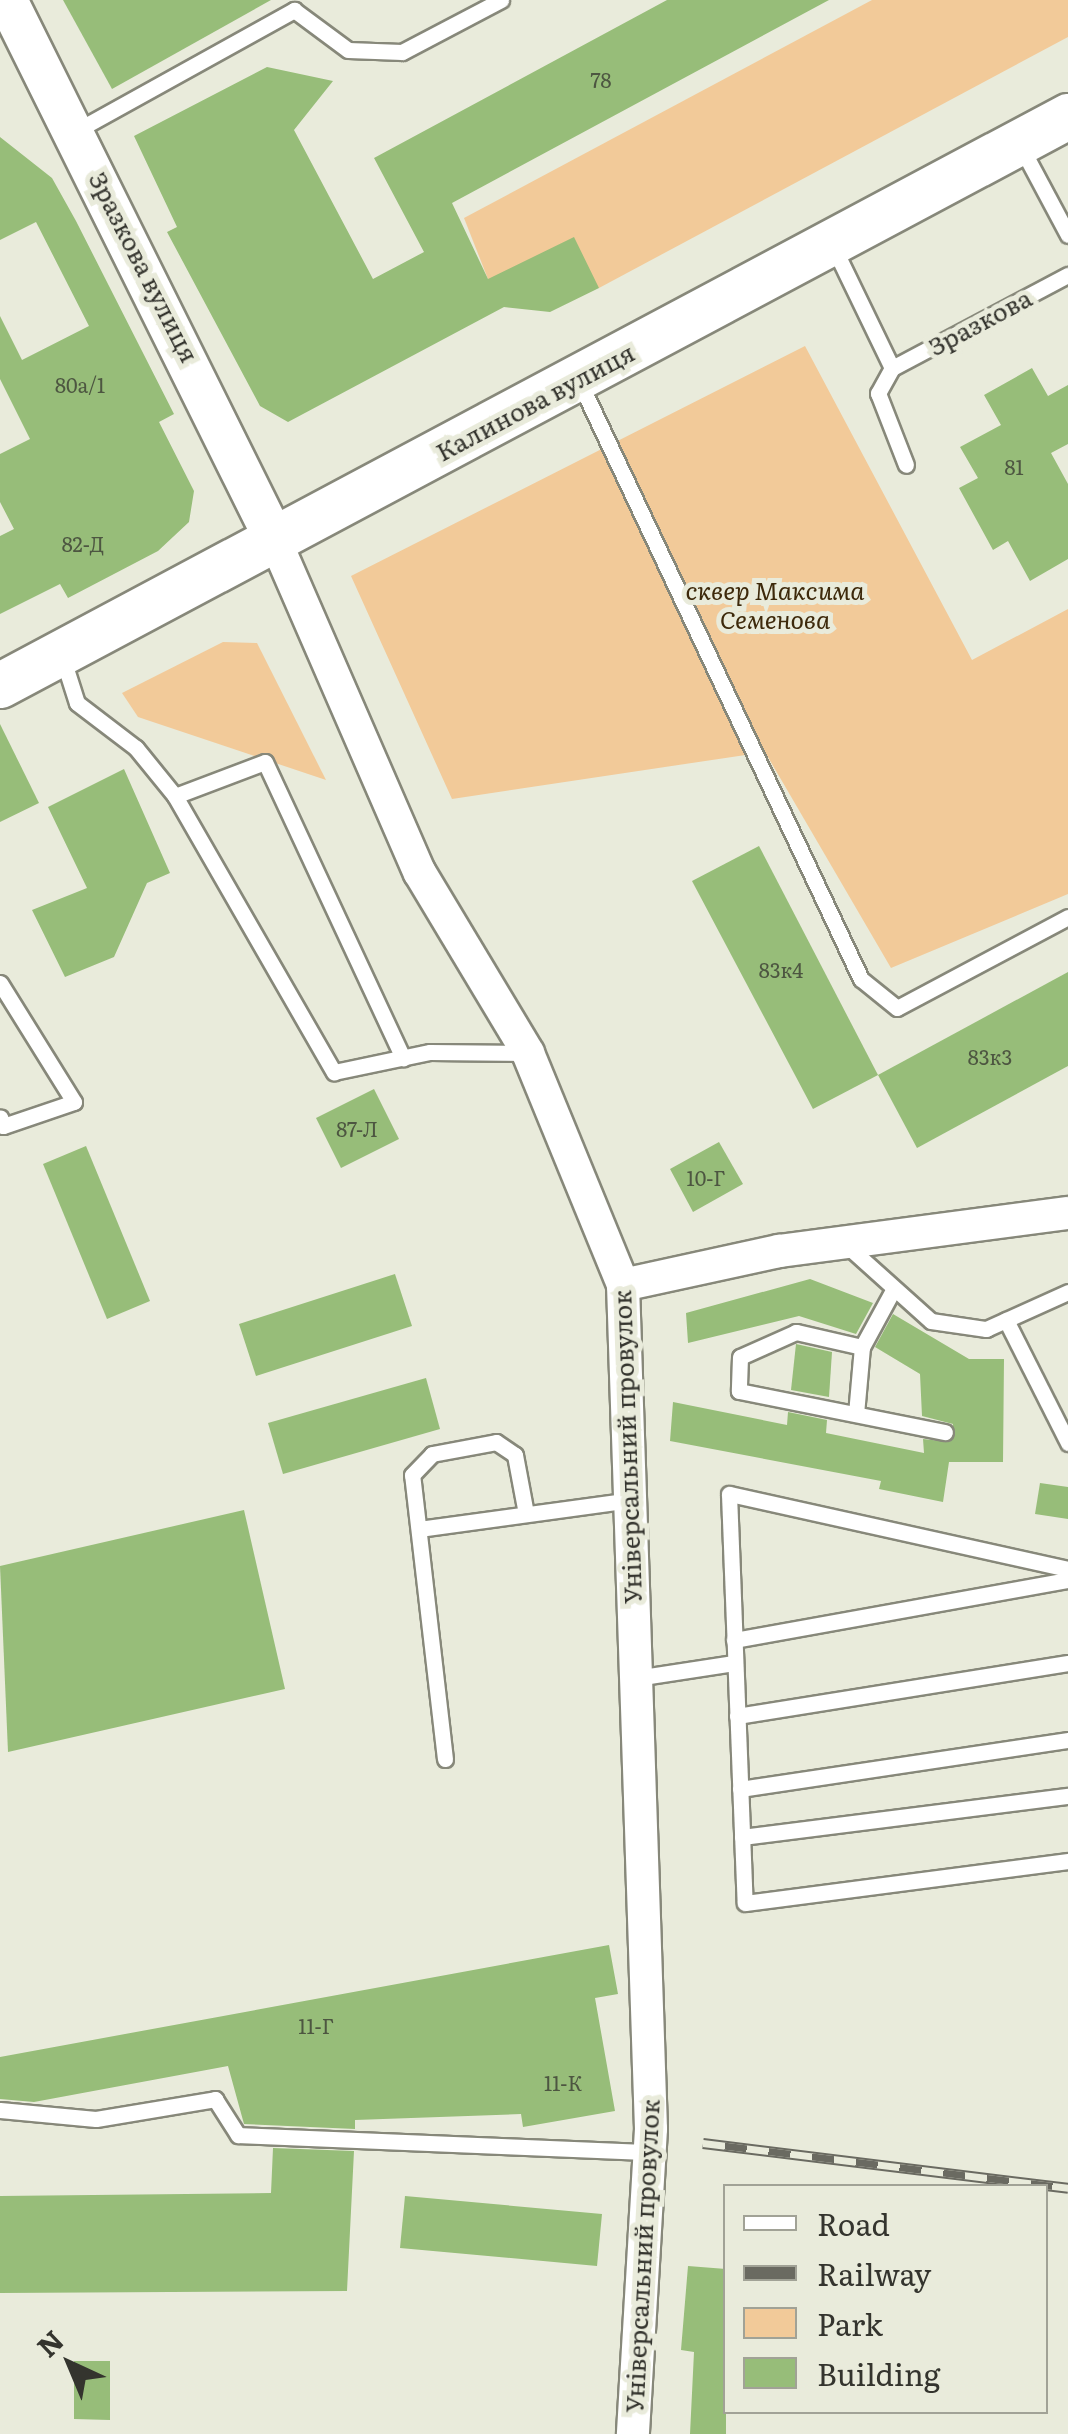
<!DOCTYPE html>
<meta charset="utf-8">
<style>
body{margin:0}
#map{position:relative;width:1068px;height:2434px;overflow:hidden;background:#e9ebdb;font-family:Literata,serif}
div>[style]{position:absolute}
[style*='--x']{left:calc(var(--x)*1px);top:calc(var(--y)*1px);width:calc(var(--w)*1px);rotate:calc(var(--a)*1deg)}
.green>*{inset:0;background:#f2ca99}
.building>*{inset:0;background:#97bd79}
.roads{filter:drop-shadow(2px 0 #87887a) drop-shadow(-2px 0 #87887a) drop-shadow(0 2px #87887a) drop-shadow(0 -2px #87887a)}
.service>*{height:15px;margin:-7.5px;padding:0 7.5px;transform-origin:7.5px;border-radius:7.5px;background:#fff}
.minor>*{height:32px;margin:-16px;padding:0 16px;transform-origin:16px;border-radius:16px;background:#fff}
.tertiary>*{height:40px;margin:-20px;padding:0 20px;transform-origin:20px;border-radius:20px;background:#fff}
.secondary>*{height:45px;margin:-22.5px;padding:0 22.5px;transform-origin:22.5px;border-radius:22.5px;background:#fff}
.rail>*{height:11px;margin-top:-5.5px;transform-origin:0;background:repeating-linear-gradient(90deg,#e9ebdb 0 22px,#6a6a61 0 44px);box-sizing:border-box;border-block:2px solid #6a6a61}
span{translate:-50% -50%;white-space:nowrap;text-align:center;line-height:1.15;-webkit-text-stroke:10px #e9ebdb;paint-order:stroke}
.number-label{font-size:20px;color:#4d5641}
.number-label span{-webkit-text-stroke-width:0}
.street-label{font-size:25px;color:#34342e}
.park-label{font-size:25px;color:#3d290b;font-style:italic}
.legend{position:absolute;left:723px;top:2184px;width:325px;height:230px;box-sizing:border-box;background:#e9ebdb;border:2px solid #a1a296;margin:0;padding:12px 18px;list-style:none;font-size:30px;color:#34342e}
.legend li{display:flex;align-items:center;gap:20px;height:50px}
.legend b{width:50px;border:2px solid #a1a296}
.north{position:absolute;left:20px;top:2314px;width:100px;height:100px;-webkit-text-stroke:8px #e9ebdb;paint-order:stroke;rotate:316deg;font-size:28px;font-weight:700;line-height:40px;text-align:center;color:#34342e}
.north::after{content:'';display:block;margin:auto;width:35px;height:45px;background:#34342e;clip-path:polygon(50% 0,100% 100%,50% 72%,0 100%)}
</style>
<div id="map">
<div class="green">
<div style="clip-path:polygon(872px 0,1068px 0,1068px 37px,599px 288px,488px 279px,464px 218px)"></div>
<div style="clip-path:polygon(805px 346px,972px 660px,1068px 609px,1068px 894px,891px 968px,765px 752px,452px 799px,351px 576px)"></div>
<div style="clip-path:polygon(223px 642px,257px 643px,326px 780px,138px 717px,122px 693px)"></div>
</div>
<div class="building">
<div style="clip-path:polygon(63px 0,271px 0,112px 89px)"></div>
<div style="clip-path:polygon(667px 0,829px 0,452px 203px,488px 279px,574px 237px,599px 288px,550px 312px,504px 307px,288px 422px,260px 406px,167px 232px,177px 227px,134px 136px,267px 67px,333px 81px,294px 130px,373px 279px,424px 252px,374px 158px)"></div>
<div style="clip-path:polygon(0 137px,52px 178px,76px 221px,174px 414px,159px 422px,194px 491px,189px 522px,158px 551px,68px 598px,60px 584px,0 614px,0 536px,14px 529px,0 502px,0 454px,30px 439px,0 379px,0 316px,22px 360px,89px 326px,36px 222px,0 240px)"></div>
<div style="clip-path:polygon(1032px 368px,1048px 396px,1068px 385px,1068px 444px,1051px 453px,1068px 484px,1068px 559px,1030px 581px,1008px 541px,993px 550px,959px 488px,978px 478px,960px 447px,1001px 425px,984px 395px)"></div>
<div style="clip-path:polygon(0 724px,39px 803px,0 822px)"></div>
<div style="clip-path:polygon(124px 769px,170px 873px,147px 883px,114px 957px,65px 977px,32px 910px,87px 888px,48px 807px)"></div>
<div style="clip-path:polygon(759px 846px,878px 1075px,813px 1109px,692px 881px)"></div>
<div style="clip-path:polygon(1068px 972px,1068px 1066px,917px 1148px,878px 1075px)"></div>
<div style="clip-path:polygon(374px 1089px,399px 1139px,341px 1168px,316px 1118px)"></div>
<div style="clip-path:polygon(719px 1142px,743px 1184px,693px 1212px,670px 1169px)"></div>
<div style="clip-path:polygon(86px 1146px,150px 1301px,107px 1319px,43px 1164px)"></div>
<div style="clip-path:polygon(395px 1274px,412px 1326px,256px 1376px,239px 1324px)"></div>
<div style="clip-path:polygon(810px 1279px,873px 1303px,856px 1334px,799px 1316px,688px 1343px,686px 1313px)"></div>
<div style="clip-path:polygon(893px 1314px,969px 1359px,1004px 1359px,1003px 1462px,949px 1462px,943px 1502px,879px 1489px,881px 1481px,670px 1441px,673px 1402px,787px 1425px,788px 1412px,827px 1420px,826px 1433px,924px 1453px,923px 1439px,950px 1442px,953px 1424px,922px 1416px,920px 1374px,875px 1347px)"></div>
<div style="clip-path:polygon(796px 1344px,832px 1352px,829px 1397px,791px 1390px)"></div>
<div style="clip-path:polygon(426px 1378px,440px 1429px,283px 1474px,268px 1423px)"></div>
<div style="clip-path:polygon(1040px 1483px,1068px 1487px,1068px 1519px,1035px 1514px)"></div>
<div style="clip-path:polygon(244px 1510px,285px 1689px,8px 1752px,0 1566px)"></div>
<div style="clip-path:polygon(609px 1945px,618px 1994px,595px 1998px,615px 2111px,523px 2127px,521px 2114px,355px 2120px,355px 2129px,244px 2124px,228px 2066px,34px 2102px,0 2099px,0 2057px)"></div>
<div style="clip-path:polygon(273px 2148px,354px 2151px,347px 2291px,0 2293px,0 2196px,271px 2193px)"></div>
<div style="clip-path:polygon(405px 2196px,602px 2214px,597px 2266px,400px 2248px)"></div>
<div style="clip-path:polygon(688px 2266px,726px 2269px,726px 2434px,690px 2434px,694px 2352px,681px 2350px)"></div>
<div style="clip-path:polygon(74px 2361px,110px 2361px,110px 2420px,74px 2419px)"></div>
</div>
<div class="roads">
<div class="service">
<div style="--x:74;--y:132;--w:252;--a:-29"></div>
<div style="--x:294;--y:10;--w:67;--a:36.5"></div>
<div style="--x:348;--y:50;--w:54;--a:2.1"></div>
<div style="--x:402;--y:52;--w:112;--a:-27.7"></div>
<div style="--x:1020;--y:145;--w:102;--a:61.9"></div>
<div style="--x:834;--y:248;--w:133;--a:64.2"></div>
<div style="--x:892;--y:368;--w:29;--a:119"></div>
<div style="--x:878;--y:393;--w:77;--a:68.7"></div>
<div style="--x:892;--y:368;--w:199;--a:-27.9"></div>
<div style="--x:580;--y:383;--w:659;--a:64.76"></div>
<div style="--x:861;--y:979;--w:46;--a:38.9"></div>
<div style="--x:897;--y:1008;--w:194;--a:-28"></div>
<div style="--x:62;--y:656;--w:49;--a:72.3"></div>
<div style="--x:77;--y:703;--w:74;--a:37.3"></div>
<div style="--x:136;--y:748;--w:62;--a:50.9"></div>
<div style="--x:175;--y:796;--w:319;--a:60.1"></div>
<div style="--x:334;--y:1072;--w:98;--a:-11.8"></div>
<div style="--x:430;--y:1052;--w:98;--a:0.6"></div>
<div style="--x:175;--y:796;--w:96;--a:-20.7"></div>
<div style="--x:265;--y:762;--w:327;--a:65"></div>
<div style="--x:0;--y:983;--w:140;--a:58.1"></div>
<div style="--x:74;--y:1102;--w:75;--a:161.3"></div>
<div style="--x:3;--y:1126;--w:9;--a:-108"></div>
<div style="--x:843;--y:1242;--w:118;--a:41.9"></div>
<div style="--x:931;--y:1321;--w:56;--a:8.3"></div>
<div style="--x:986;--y:1329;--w:90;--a:-24.3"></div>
<div style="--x:892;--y:1292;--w:63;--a:118.6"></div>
<div style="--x:862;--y:1347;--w:68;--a:-167.2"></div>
<div style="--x:796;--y:1332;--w:61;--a:155.9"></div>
<div style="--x:740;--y:1357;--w:34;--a:92"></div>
<div style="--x:739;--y:1391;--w:210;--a:11.3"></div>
<div style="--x:1006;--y:1320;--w:138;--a:63.2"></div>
<div style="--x:856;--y:1414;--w:67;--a:-84.9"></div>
<div style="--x:419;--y:1529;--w:213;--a:-7.8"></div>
<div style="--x:1068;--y:1569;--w:347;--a:-167.5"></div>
<div style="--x:729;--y:1494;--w:409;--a:87.8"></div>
<div style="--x:745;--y:1903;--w:326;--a:-7.4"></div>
<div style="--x:734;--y:1640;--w:339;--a:-10.2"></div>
<div style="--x:636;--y:1678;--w:99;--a:-8.7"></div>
<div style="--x:737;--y:1716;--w:335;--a:-9.1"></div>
<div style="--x:445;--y:1759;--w:286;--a:-96.6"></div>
<div style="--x:412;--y:1475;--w:29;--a:-46"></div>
<div style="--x:432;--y:1454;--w:65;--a:-10.6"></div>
<div style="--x:496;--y:1442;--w:23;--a:34"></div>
<div style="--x:515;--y:1455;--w:60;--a:79.4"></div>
<div style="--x:740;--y:1789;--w:332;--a:-8.5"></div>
<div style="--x:742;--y:1837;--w:329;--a:-7.2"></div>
<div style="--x:0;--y:2110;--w:96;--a:5.4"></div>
<div style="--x:96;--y:2119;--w:121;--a:-9.5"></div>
<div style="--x:215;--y:2099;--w:43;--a:57.4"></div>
<div style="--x:238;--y:2135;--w:412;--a:2.4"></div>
</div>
<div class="minor">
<div style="--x:274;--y:538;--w:365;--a:66.5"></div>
<div style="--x:420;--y:873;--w:210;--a:59"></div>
<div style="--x:528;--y:1053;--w:251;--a:67.7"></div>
<div style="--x:623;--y:1285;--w:844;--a:88.1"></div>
<div style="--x:651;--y:2129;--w:306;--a:93.4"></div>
<div style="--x:623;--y:1285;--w:160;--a:-12.3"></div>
<div style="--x:779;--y:1251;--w:291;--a:-7.5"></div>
</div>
<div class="tertiary">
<div style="--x:7;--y:0;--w:601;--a:63.61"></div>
</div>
<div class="secondary">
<div style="--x:0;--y:685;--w:1210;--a:-28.05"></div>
</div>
</div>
<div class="rail">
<div style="--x:703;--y:2143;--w:368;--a:7"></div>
</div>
<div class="number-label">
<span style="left:601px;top:79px">78</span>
<span style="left:80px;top:384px">80а/1</span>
<span style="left:1014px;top:466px">81</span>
<span style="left:83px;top:543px">82-Д</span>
<span style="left:781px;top:969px">83к4</span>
<span style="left:990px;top:1056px">83к3</span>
<span style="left:357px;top:1128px">87-Л</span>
<span style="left:706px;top:1177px">10-Г</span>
<span style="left:316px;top:2025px">11-Г</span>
<span style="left:563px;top:2082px">11-К</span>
</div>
<div class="street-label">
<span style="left:144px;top:267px;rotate:63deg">Зразкова вулиця</span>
<span style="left:980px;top:322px;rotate:-28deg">Зразкова</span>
<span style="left:535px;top:402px;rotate:-28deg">Калинова вулиця</span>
<span style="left:627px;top:1447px;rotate:-92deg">Універсальний провулок</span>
<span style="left:642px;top:2256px;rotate:-87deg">Універсальний провулок</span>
</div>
<div class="park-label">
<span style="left:775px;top:605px">сквер Максима<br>Семенова</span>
</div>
<ul class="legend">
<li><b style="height:12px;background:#fff"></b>Road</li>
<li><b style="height:12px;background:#6a6a61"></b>Railway</li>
<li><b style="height:28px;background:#f2ca99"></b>Park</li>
<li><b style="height:28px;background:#97bd79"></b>Building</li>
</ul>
<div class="north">N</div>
</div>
